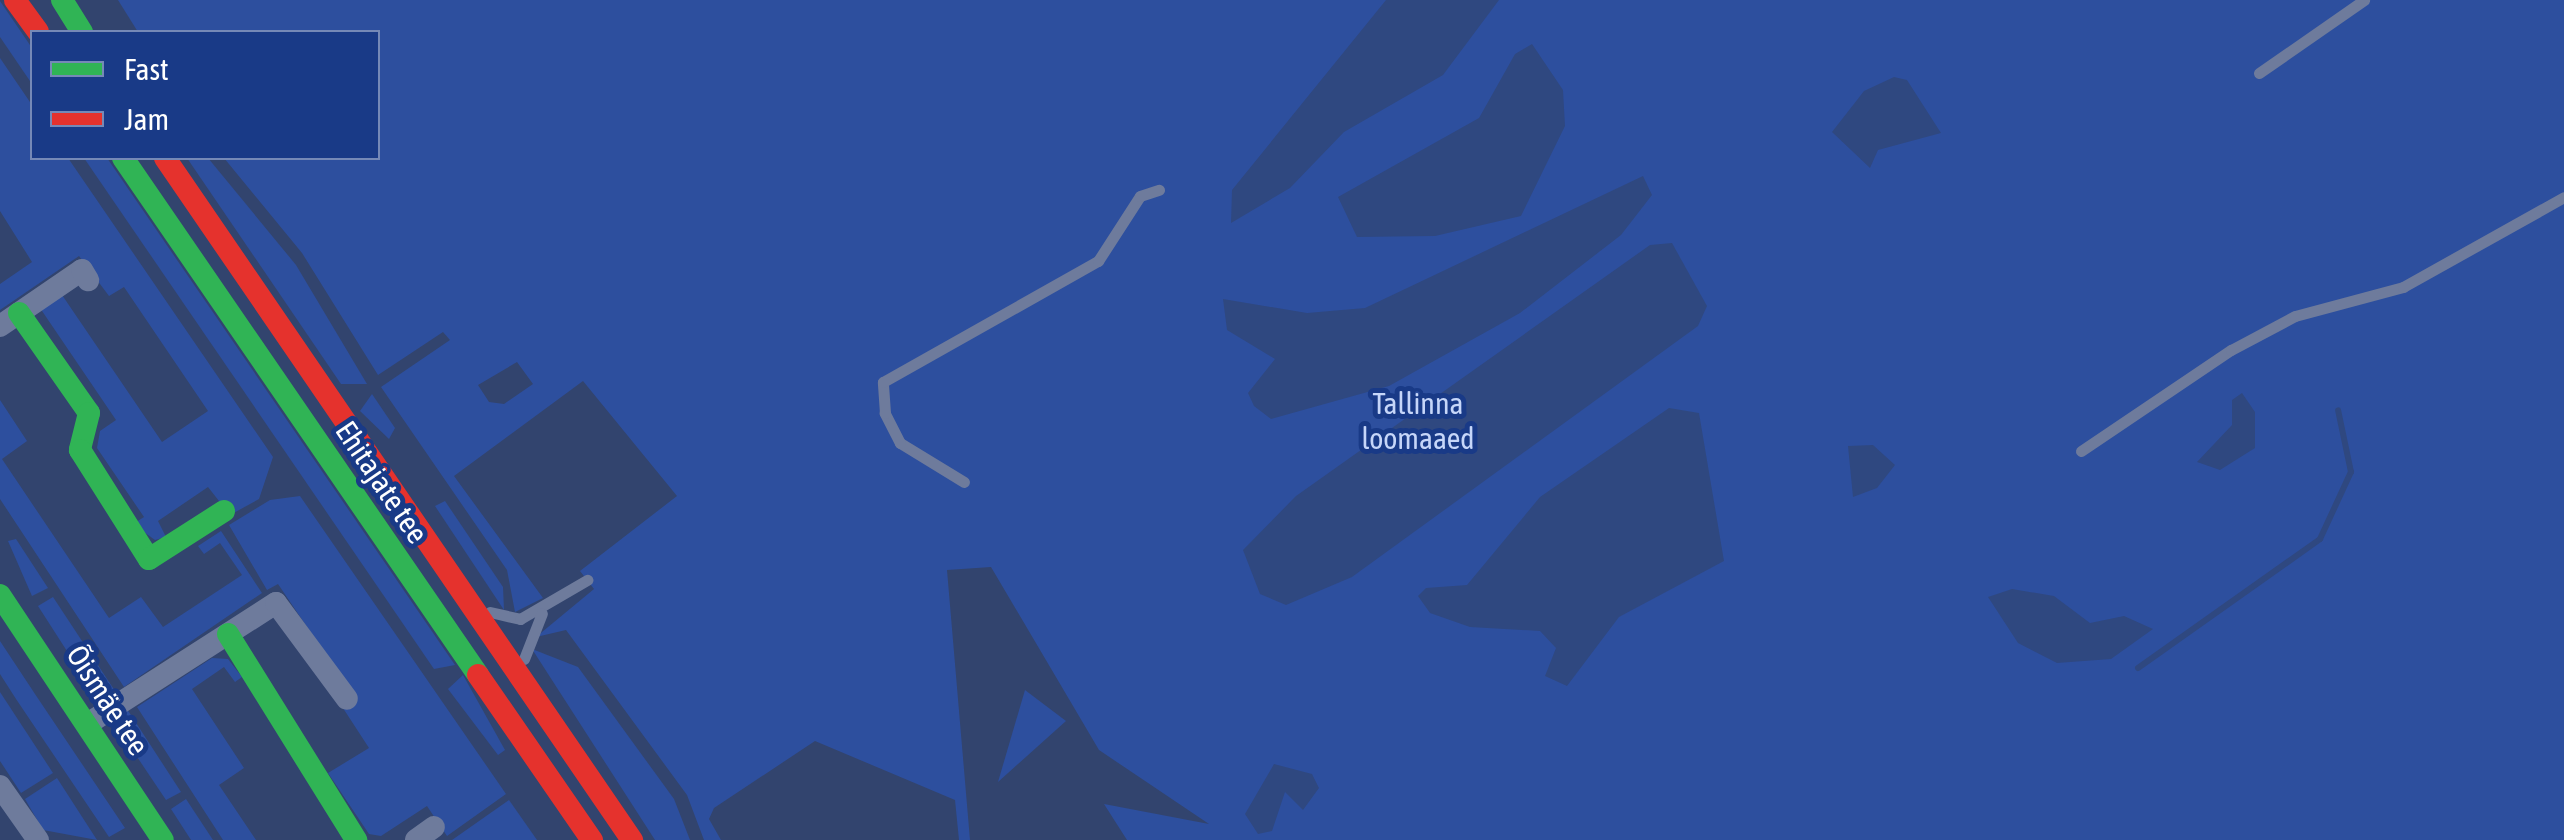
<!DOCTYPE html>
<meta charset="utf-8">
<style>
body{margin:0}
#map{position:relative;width:2564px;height:840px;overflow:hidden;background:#32446e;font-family:"Asap Condensed",sans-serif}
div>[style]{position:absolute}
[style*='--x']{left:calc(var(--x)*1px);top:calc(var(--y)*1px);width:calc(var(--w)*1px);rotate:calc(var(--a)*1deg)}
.green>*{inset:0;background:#2d4f9e}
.water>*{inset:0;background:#2f4880}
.stream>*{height:6px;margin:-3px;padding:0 3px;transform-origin:3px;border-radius:3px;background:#2f4880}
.lane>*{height:11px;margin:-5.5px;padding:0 5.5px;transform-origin:5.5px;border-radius:5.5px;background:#6e7b9c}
.street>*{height:22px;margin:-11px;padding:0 11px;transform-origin:11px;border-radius:11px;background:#6e7b9c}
.fast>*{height:22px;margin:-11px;padding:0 11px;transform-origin:11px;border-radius:11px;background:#30b455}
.jam>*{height:22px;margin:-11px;padding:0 11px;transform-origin:11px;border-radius:11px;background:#e5322d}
span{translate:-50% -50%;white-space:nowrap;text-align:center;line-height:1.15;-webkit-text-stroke:10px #193a87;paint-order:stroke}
.park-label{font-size:30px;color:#c6d6f9}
.street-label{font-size:30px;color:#fff}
.legend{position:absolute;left:30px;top:30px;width:350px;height:130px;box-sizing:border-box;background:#193a87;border:2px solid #7589b7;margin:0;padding:12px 18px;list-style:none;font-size:30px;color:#fff}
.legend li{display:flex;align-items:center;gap:20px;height:50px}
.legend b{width:50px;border:2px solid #7589b7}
</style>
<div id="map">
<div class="green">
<div style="clip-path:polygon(evenodd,118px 0,2564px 0,2564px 840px,1127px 840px,1104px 804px,1209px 824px,1099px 750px,991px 567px,947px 570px,970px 840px,959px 840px,955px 800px,815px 741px,714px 808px,709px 819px,721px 840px,704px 840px,687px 795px,566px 630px,536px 637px,594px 589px,580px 571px,677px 496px,583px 381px,454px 476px,543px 598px,515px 612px,507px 570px,381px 387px,450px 340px,443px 332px,378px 375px,302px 253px,224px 158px,378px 158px,378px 32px,138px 32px,118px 0,517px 362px,533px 384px,504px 404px,489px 402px,478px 385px,517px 362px)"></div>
<div style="clip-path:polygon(0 1px,32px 48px,32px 84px,0 37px)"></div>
<div style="clip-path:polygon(0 58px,32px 105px,32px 158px,68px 158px,273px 457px,259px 499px,230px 515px,208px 487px,158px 521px,166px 537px,155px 540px,133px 524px,144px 517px,97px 448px,100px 431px,116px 420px,40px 308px,60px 292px,162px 442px,208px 411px,124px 287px,109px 296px,79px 256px,0 310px,0 284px,32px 262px,0 211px)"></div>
<div style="clip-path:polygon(84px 158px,107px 158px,455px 665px,434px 669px)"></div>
<div style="clip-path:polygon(187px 158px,208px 158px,296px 265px,367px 384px,341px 384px)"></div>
<div style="clip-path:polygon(372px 394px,395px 428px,389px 439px,360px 411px)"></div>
<div style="clip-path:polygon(0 400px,27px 441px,2px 459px,109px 618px,141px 597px,163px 627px,242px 575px,220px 543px,204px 554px,198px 546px,221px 531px,262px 593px,124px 687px,0 499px)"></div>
<div style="clip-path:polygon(300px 496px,506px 794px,447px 836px,427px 806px,381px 836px,369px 834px,328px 773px,369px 748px,341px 705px,353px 695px,278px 584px,267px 590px,229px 525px,270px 500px)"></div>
<div style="clip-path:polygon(445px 501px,503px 587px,504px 610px,435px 506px)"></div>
<div style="clip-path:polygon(16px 539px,48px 588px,32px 596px,8px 541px)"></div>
<div style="clip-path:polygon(53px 597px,115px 691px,92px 690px,38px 606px)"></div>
<div style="clip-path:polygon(0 641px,35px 694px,125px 828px,109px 837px,16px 699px,0 674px)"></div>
<div style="clip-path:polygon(532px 649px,578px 667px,674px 799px,690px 840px,655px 840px)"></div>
<div style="clip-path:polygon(212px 658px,228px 659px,242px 677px,235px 682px,224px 667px,192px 689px,244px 768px,219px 785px,256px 840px,223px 840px,137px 707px)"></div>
<div style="clip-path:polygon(463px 675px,505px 750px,498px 755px,448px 689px)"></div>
<div style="clip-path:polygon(1025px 690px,1066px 721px,998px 782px)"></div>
<div style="clip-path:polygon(0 692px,53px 773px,21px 793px,0 761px)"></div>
<div style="clip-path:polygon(127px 709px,181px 792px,166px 800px,119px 730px)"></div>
<div style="clip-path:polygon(57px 778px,97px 840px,43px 830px,25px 799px)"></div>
<div style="clip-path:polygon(186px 799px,213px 840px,191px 840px,171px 809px)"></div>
<div style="clip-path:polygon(509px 800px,537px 840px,452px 840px)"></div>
</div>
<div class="water">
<div style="clip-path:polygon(1386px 0,1499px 0,1443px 75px,1344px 132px,1290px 188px,1231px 223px,1232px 190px)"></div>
<div style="clip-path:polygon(1532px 44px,1563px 90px,1565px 126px,1521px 216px,1435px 236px,1357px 237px,1338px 197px,1479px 118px,1515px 54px)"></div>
<div style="clip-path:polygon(1894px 77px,1907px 80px,1941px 133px,1878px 150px,1870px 168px,1832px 132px,1864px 91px)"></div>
<div style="clip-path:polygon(1643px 176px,1652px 195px,1621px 235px,1520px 313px,1389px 386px,1271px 419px,1254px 406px,1248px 393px,1275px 359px,1227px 330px,1223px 299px,1307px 313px,1365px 308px)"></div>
<div style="clip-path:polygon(1672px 243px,1707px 306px,1698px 326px,1352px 577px,1286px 605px,1260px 594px,1243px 550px,1296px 496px,1650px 245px)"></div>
<div style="clip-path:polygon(2242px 393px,2255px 412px,2255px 448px,2220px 470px,2197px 462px,2232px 425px,2232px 400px)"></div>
<div style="clip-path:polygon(1669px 408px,1699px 413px,1724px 561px,1619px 617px,1567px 686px,1545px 676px,1556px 648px,1540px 631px,1470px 627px,1430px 613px,1418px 596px,1426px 588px,1467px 585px,1540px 497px)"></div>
<div style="clip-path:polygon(1873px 445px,1895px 465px,1877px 488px,1853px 497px,1848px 446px)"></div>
<div style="clip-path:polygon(2012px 589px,2054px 596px,2090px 623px,2124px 616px,2153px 629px,2111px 659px,2057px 663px,2018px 643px,1988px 597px)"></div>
<div style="clip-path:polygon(1274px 764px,1312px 774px,1319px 788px,1303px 810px,1285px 792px,1272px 831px,1258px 834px,1245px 814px)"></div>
</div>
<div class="stream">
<div style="--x:2138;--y:668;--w:223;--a:-35.3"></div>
<div style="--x:2320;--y:539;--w:74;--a:-65.2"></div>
<div style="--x:2351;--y:472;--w:63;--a:-101.8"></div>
</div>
<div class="lane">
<div style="--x:2259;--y:73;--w:128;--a:-34.8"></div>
<div style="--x:2081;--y:451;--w:181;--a:-34"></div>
<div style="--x:2231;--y:350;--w:72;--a:-28"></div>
<div style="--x:2295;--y:316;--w:112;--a:-15"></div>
<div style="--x:2403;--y:287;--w:184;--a:-29.2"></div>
<div style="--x:964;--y:482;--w:75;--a:-148.6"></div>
<div style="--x:900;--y:443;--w:34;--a:-117"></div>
<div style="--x:885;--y:413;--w:31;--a:-94"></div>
<div style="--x:883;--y:382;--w:247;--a:-29.4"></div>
<div style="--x:1098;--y:261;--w:77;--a:-57.1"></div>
<div style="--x:1140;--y:196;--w:20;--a:-18"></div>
<div style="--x:490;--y:612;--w:31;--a:13"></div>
<div style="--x:520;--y:619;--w:78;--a:-30.2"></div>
<div style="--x:524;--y:659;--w:49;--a:-68.6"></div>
</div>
<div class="street">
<div style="--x:0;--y:326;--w:99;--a:-34.3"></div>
<div style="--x:82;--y:270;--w:12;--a:59"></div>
<div style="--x:89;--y:723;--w:222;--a:-32.7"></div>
<div style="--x:276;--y:603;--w:119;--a:53.5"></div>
<div style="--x:0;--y:786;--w:66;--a:54.9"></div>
<div style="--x:416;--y:840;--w:22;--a:-36"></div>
</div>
<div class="fast">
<div style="--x:62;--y:0;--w:38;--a:58"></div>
<div style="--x:123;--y:158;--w:627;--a:55.52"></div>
<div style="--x:19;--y:313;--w:122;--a:55"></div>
<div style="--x:89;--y:413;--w:38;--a:104"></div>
<div style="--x:80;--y:450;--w:129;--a:57.7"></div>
<div style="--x:149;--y:559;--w:89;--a:-32.6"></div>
<div style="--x:0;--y:595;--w:294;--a:56.4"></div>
<div style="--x:228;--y:634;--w:243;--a:58.1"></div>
</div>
<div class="jam">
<div style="--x:15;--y:0;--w:39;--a:54"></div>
<div style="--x:165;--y:158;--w:827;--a:55.6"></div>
<div style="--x:478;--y:675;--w:201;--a:55.4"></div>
</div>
<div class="park-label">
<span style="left:1418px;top:420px">Tallinna<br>loomaaed</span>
</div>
<div class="street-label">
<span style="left:382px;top:482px;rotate:56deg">Ehitajate tee</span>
<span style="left:108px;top:700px;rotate:57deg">Õismäe tee</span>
</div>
<ul class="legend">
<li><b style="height:12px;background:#30b455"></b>Fast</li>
<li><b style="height:12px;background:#e5322d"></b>Jam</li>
</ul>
</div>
